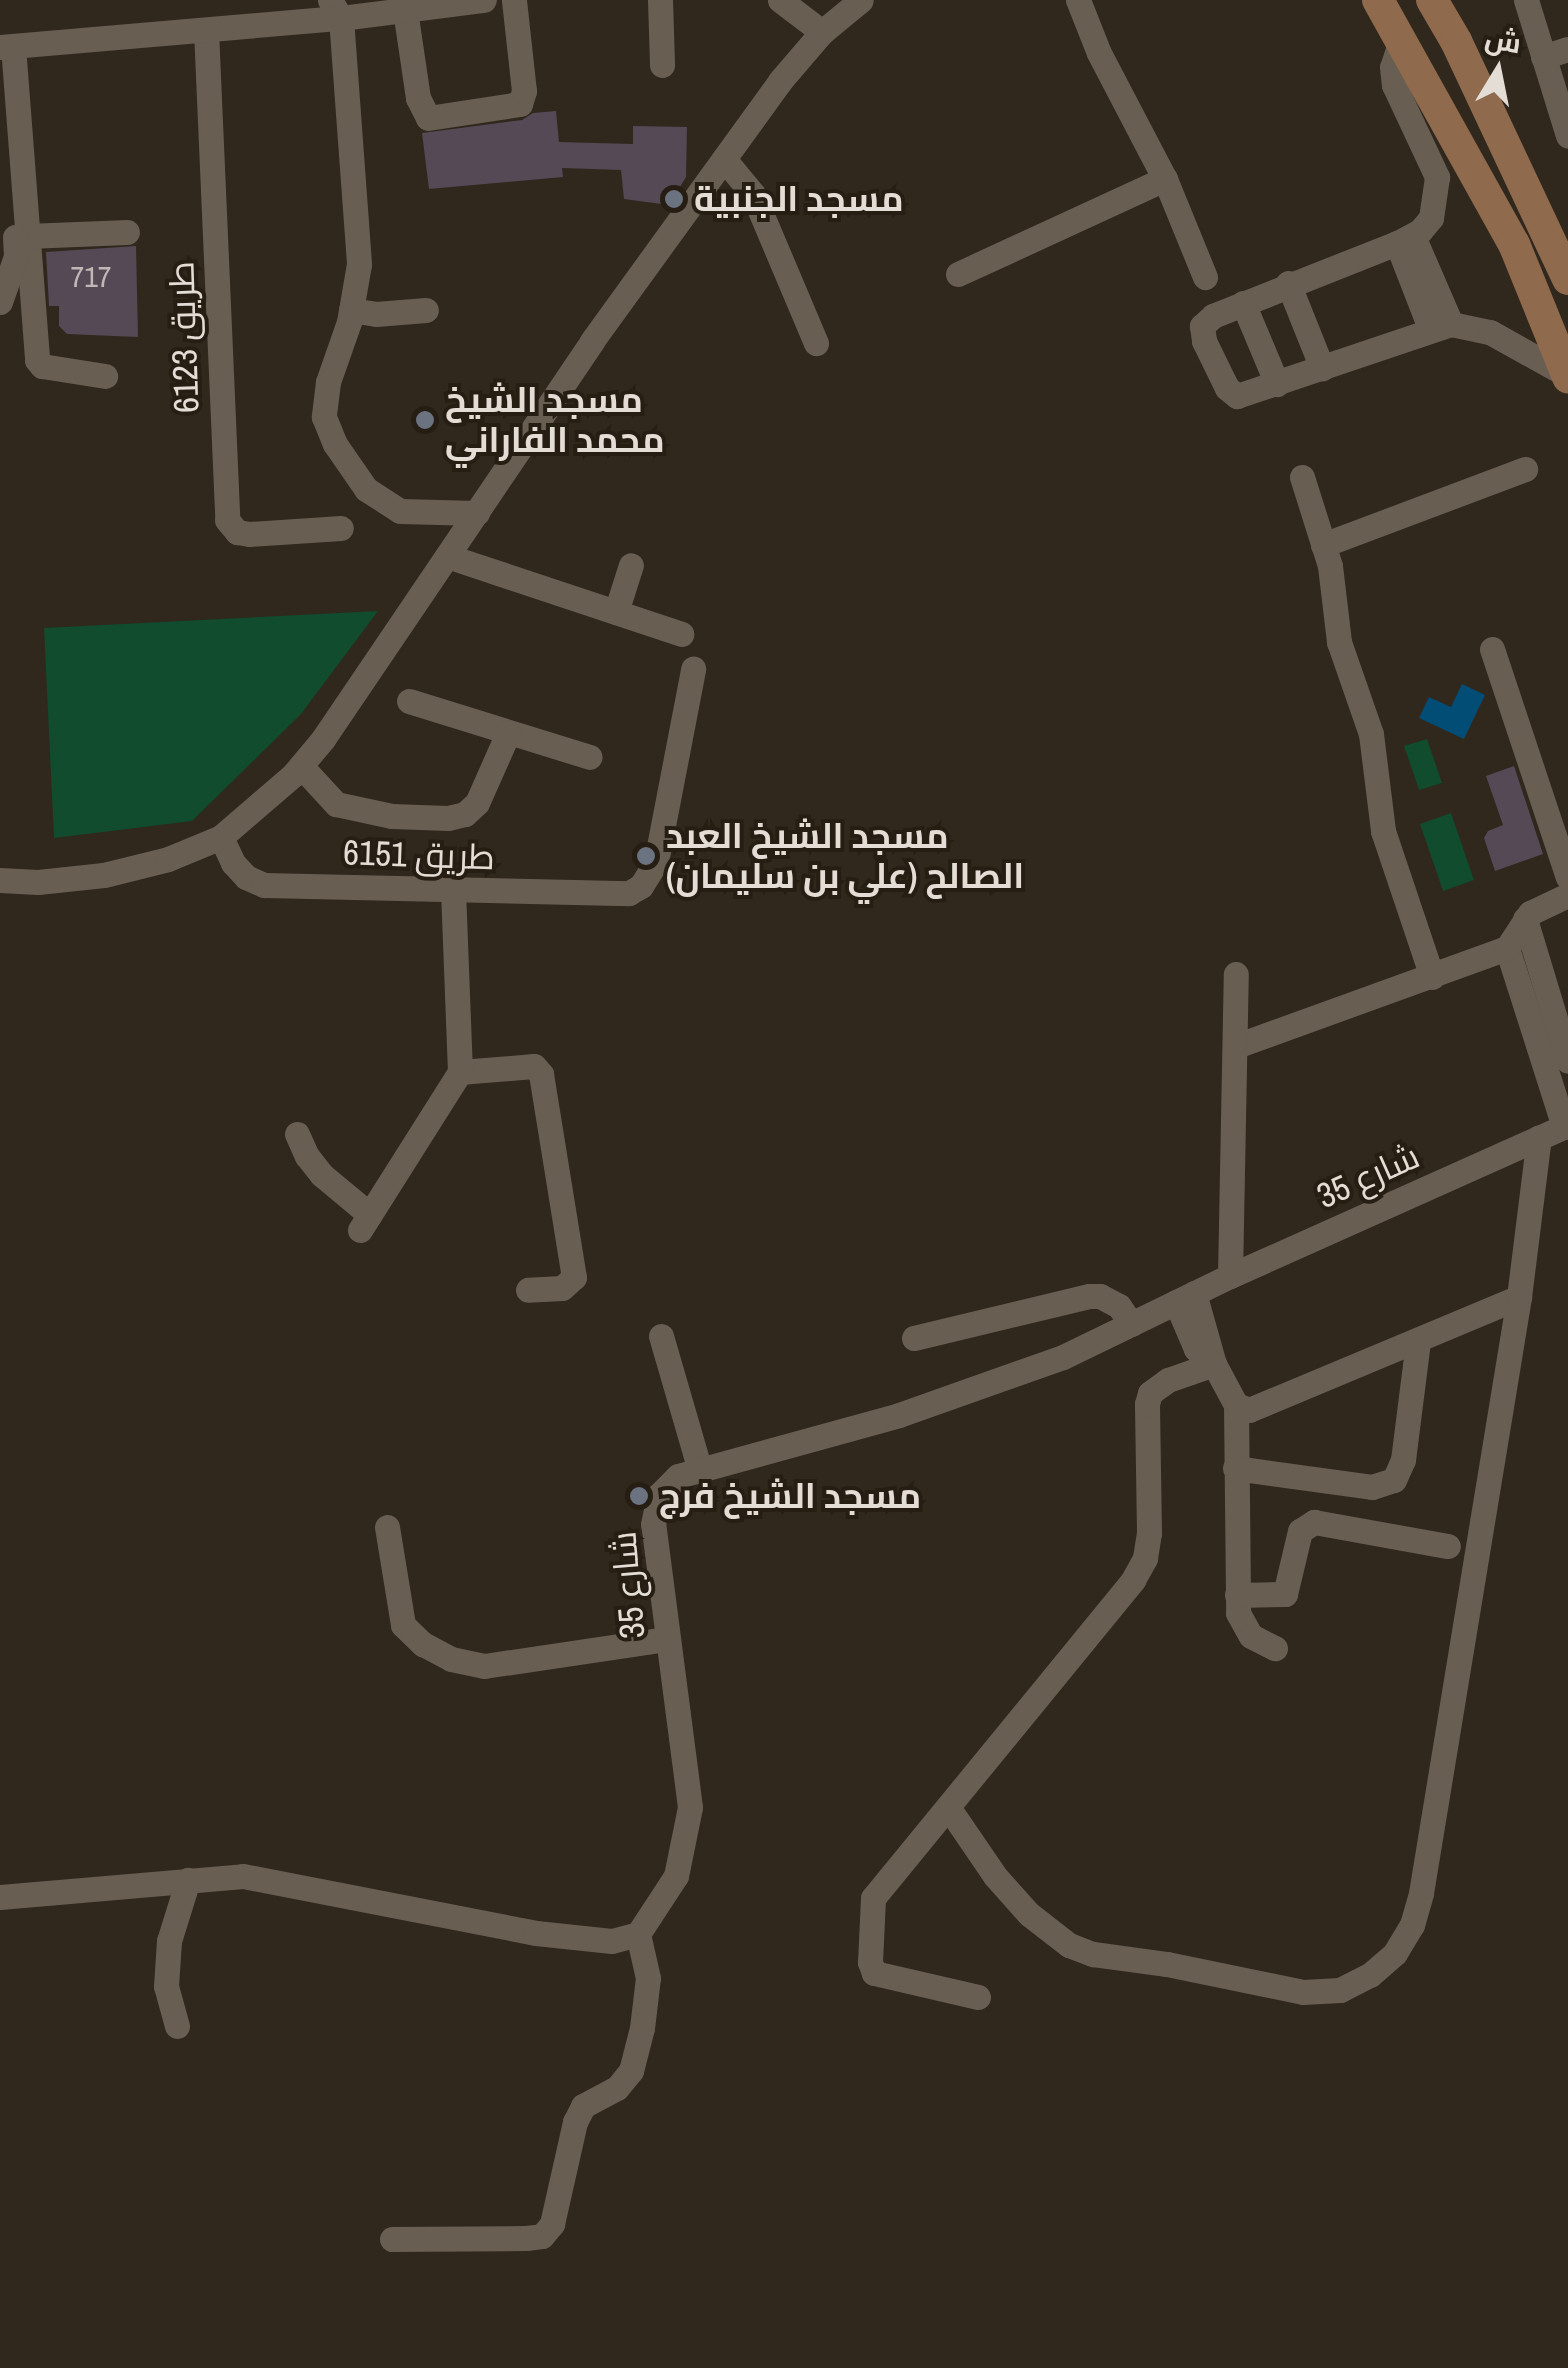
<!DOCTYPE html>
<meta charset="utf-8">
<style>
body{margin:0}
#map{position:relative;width:1568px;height:2368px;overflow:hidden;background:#30271d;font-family:"Archivo Narrow",Cairo,sans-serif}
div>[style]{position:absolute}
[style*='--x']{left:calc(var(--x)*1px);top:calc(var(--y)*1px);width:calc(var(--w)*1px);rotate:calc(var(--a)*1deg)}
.green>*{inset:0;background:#104c2d}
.water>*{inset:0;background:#014d75}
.building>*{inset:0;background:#544955}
.minor>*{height:25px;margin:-12.5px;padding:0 12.5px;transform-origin:12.5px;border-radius:12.5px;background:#695e52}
.major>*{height:32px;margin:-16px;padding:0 16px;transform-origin:16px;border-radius:16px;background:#906a4d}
.dots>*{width:28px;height:28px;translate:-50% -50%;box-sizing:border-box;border:5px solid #261d13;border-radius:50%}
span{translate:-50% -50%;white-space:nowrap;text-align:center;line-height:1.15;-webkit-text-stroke:8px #261d13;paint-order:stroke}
.number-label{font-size:30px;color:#bfb8b6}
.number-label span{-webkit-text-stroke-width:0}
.poi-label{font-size:35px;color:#e3ddd6;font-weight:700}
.left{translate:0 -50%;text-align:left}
.street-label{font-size:35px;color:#e3ddd6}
.north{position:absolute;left:1448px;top:20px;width:100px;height:100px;-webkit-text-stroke:8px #261d13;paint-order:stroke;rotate:10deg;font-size:28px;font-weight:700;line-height:40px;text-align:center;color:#e3ddd6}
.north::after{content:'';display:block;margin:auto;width:35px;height:45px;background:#e3ddd6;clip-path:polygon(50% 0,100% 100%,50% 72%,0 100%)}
</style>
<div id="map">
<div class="green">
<div style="clip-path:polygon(378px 611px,301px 714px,192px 821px,54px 838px,44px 628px)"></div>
<div style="clip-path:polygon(1427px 739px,1442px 783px,1419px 790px,1404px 746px)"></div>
<div style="clip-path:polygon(1451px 813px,1474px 880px,1443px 891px,1420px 824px)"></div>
</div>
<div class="water">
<div style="clip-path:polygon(1462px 684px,1485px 695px,1464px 739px,1419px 718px,1429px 697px,1451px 707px)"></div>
</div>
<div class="building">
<div style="clip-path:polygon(556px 111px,559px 142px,633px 144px,633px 126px,687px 127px,686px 177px,669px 205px,624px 199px,621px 170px,562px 168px,563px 177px,429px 189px,422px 133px,522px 120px,533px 113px)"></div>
<div style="clip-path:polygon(136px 246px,138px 337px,67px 334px,59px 326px,59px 306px,49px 306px,46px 252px)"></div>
<div style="clip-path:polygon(1514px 766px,1543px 854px,1495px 871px,1484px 838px,1488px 831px,1503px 825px,1486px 776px)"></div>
</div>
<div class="minor">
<div style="--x:330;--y:0;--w:21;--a:59"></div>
<div style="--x:341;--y:18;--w:247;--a:85.8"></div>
<div style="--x:359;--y:264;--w:59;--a:99.8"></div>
<div style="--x:349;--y:322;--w:64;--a:109.3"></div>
<div style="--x:328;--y:382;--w:35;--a:97"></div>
<div style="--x:324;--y:417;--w:29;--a:68"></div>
<div style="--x:335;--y:444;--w:55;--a:55.4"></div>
<div style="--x:366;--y:489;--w:40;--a:32.9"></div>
<div style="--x:400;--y:511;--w:77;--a:1.5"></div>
<div style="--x:660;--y:0;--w:65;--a:88.2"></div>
<div style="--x:780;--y:0;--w:53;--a:37.3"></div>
<div style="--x:1078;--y:0;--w:57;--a:68.4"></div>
<div style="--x:1099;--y:53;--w:142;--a:62.4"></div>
<div style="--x:1165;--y:179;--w:106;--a:67.8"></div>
<div style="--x:1526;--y:0;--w:142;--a:72.8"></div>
<div style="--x:405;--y:10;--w:89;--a:81.6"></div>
<div style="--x:418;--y:98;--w:22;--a:63"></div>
<div style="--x:428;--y:118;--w:93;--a:-8.7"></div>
<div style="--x:520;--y:104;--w:14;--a:-73"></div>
<div style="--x:524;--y:91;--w:92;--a:-96.3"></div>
<div style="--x:206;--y:30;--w:490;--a:87.5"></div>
<div style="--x:227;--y:520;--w:16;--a:50"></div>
<div style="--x:237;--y:532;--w:12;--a:9"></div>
<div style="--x:249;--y:534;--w:92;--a:-3.7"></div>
<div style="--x:1401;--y:40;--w:28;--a:108"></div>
<div style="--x:1392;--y:67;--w:18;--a:84"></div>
<div style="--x:1394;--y:85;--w:102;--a:64.9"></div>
<div style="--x:1437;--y:177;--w:41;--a:98.3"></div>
<div style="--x:1431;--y:218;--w:17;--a:130"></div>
<div style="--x:1420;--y:231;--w:26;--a:152"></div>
<div style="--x:1397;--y:243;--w:198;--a:158.4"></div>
<div style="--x:1213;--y:316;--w:15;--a:138"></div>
<div style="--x:1202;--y:326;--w:15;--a:82"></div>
<div style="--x:1204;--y:341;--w:52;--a:63.9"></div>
<div style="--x:1227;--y:388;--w:13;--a:39"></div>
<div style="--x:1237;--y:396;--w:226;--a:-18.6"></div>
<div style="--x:1451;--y:324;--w:40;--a:12"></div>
<div style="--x:1490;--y:332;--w:88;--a:29.2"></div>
<div style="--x:13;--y:46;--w:315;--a:85.6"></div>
<div style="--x:37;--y:360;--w:8;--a:50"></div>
<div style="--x:42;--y:366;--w:64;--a:9"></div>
<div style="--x:0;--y:47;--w:342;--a:-4.9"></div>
<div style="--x:341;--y:18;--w:144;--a:-7.2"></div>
<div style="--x:1543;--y:57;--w:26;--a:-18"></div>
<div style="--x:724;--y:159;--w:45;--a:50.4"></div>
<div style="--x:753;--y:194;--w:162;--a:67.1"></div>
<div style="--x:27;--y:236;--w:100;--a:-2.3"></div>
<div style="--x:1413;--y:236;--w:96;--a:66.6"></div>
<div style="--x:1397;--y:243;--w:91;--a:68.8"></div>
<div style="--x:958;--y:274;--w:228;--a:-24.7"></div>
<div style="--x:1288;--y:283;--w:92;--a:68.2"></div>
<div style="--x:0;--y:302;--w:49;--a:-70.8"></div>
<div style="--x:16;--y:256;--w:19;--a:-93"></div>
<div style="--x:1243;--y:303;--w:88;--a:67.2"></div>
<div style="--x:351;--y:310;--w:25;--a:9"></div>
<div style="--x:376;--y:314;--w:50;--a:-4.6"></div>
<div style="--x:1302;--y:477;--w:93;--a:72.5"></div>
<div style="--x:1330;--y:566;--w:77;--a:83.2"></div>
<div style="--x:1339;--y:642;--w:97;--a:70.8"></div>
<div style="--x:1371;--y:734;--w:98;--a:82.9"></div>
<div style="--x:1383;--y:831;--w:154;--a:71.4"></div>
<div style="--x:1323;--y:545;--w:216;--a:-20.6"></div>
<div style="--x:447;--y:556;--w:247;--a:18.4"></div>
<div style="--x:616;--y:612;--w:49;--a:-72.3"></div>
<div style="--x:1492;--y:649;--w:240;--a:71.6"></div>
<div style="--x:409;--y:701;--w:189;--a:17.2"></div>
<div style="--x:301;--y:766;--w:52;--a:47.4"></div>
<div style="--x:336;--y:804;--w:57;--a:12.1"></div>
<div style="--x:392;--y:816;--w:56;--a:2"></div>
<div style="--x:448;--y:818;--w:17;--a:-13"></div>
<div style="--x:465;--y:814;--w:16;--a:-43"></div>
<div style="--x:477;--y:803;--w:77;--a:-66.1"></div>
<div style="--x:221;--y:837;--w:29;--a:65"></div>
<div style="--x:233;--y:863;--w:19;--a:47"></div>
<div style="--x:246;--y:877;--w:20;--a:24"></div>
<div style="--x:264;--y:885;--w:365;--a:1.3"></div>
<div style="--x:629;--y:893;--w:14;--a:-30"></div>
<div style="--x:641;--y:886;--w:28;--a:-58"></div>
<div style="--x:656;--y:862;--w:197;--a:-79.1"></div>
<div style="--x:0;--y:880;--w:38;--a:3"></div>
<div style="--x:38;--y:882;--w:66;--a:-6.1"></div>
<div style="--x:104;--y:875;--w:66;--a:-14"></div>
<div style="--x:168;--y:859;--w:57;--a:-22.5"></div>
<div style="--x:221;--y:837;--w:95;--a:-40.7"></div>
<div style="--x:293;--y:775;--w:47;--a:-50.2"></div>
<div style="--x:323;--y:739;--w:480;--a:-55.9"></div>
<div style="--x:592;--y:341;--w:321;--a:-54.1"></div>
<div style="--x:780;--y:81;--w:65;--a:-49.4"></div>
<div style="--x:822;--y:32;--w:50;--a:-39.4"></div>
<div style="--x:1525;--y:919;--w:148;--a:73.2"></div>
<div style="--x:1507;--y:948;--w:188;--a:72.3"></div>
<div style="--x:1236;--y:1046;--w:288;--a:-19.9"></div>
<div style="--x:1507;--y:948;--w:42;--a:-56.7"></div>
<div style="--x:1530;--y:913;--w:42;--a:-25.3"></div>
<div style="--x:460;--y:1072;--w:74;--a:-4.6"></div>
<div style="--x:534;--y:1066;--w:11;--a:49"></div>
<div style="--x:541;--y:1074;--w:206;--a:80.8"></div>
<div style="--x:574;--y:1277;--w:16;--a:137"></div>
<div style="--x:562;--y:1288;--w:34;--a:177"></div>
<div style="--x:297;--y:1134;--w:24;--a:66"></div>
<div style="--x:307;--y:1156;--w:24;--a:52"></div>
<div style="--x:322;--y:1175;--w:62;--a:39.8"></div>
<div style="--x:360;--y:1230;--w:187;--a:-57.7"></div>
<div style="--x:460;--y:1072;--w:181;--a:-92.2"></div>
<div style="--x:1230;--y:1276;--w:302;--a:-88.9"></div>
<div style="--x:1194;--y:1293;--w:74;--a:74.3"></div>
<div style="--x:1214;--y:1364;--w:47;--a:61.8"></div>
<div style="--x:1236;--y:1405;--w:14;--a:21"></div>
<div style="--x:1249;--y:1410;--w:293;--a:-22.7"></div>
<div style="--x:1176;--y:1302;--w:51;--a:66.9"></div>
<div style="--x:1196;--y:1349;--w:23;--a:40"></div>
<div style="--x:661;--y:1336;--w:140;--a:73.8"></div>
<div style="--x:914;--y:1338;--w:180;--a:-13.5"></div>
<div style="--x:1089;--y:1296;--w:11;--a:0"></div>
<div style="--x:1100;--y:1296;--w:21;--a:28"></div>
<div style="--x:1119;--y:1306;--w:22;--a:56"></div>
<div style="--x:1236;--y:1405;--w:208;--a:89.4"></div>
<div style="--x:1238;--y:1613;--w:26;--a:61"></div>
<div style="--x:1251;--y:1636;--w:27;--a:27"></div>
<div style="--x:1235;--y:1468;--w:138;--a:7.9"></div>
<div style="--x:1372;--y:1487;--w:23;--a:-18"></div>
<div style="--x:1394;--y:1480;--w:22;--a:-66"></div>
<div style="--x:1403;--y:1460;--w:120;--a:-82.8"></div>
<div style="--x:387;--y:1527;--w:99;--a:80.7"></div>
<div style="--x:403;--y:1625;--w:28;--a:44"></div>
<div style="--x:423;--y:1644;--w:32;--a:28"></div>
<div style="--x:451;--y:1659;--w:34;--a:12"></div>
<div style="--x:484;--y:1666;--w:185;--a:-8.4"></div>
<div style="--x:1237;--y:1595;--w:48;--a:-1.2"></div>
<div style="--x:1285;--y:1594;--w:65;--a:-76.6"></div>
<div style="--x:1300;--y:1531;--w:17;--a:-33"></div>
<div style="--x:1314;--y:1522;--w:136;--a:10.2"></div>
<div style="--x:948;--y:1807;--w:83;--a:55.7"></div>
<div style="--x:995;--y:1876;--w:51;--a:48.2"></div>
<div style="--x:1029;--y:1914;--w:51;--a:37.8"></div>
<div style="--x:1069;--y:1945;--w:26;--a:21"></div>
<div style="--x:1093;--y:1954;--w:75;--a:7.7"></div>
<div style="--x:1167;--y:1964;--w:139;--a:11.6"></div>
<div style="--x:1303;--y:1992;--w:37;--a:-3"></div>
<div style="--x:1340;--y:1990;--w:34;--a:-27"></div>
<div style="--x:1370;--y:1975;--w:33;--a:-41"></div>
<div style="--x:1395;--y:1953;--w:33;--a:-59"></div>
<div style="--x:1412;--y:1925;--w:33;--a:-74"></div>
<div style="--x:1421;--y:1893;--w:604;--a:-80.66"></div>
<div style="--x:1519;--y:1297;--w:161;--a:-82.9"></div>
<div style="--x:0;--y:1897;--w:244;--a:-4.9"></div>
<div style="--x:243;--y:1876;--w:298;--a:11"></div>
<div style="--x:536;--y:1933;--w:76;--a:6"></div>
<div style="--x:612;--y:1941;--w:27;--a:-15"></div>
<div style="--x:638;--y:1934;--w:69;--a:-56.8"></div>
<div style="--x:676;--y:1876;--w:70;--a:-78.5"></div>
<div style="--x:690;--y:1807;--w:285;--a:-97.4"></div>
<div style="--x:653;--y:1524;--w:30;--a:-78"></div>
<div style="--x:659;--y:1495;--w:27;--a:-45"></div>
<div style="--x:678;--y:1476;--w:229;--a:-15.4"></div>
<div style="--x:899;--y:1415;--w:174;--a:-19.5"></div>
<div style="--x:1063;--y:1357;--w:186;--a:-25.9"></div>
<div style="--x:1230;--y:1276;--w:370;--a:-24.1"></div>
<div style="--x:978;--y:1997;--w:107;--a:-167"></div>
<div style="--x:874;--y:1973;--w:12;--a:-110"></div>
<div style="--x:870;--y:1962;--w:64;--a:-87.3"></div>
<div style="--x:873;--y:1898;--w:411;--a:-50.7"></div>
<div style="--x:1133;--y:1580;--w:25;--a:-61"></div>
<div style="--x:1145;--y:1558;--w:25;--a:-81"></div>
<div style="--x:1149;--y:1533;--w:129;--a:-90.9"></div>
<div style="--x:1147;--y:1404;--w:11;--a:-75"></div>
<div style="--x:1150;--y:1393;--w:22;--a:-36"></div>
<div style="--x:1168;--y:1380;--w:49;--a:-19.2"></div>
<div style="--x:177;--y:2026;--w:41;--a:-105.4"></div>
<div style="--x:166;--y:1986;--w:45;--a:-86.2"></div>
<div style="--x:169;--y:1941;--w:64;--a:-72.7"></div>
<div style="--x:392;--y:2239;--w:134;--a:-0.4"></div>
<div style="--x:526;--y:2238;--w:16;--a:-7"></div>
<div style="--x:542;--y:2236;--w:16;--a:-50"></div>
<div style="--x:552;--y:2224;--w:105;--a:-77.3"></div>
<div style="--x:575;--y:2122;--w:18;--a:-63"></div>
<div style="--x:583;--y:2106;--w:38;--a:-28"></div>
<div style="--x:617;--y:2088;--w:22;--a:-51"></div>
<div style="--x:631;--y:2071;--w:44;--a:-75.7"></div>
<div style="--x:642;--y:2028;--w:50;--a:-83.2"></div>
<div style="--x:648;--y:1978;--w:45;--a:-102.8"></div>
</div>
<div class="major">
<div style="--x:1378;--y:0;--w:279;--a:60.9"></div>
<div style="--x:1514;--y:244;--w:144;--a:67.9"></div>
<div style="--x:1432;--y:0;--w:48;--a:59.7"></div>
<div style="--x:1456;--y:41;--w:263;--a:64.8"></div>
</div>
<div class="dots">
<div style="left:674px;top:199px;background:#6b7280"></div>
<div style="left:425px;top:420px;background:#6b7280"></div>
<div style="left:646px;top:856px;background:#6b7280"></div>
<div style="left:639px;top:1496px;background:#6b7280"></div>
</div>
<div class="number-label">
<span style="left:91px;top:276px">717</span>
</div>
<div class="poi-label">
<span class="left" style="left:694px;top:199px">مسجد الجنبية</span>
<span class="left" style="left:445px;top:420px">مسجد الشيخ<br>محمد الفاراني</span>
<span class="left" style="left:666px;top:856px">مسجد الشيخ العبد<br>الصالح (علي بن سليمان)</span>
<span class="left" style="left:659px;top:1496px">مسجد الشيخ فرج</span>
</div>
<div class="street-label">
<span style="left:184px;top:337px;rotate:-92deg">طريق 6123</span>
<span style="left:419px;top:855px;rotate:2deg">طريق 6151</span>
<span style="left:1368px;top:1176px;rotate:-24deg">شارع 35</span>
<span style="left:628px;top:1585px;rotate:-95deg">شارع 35</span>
</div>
<div class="north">ش</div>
</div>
